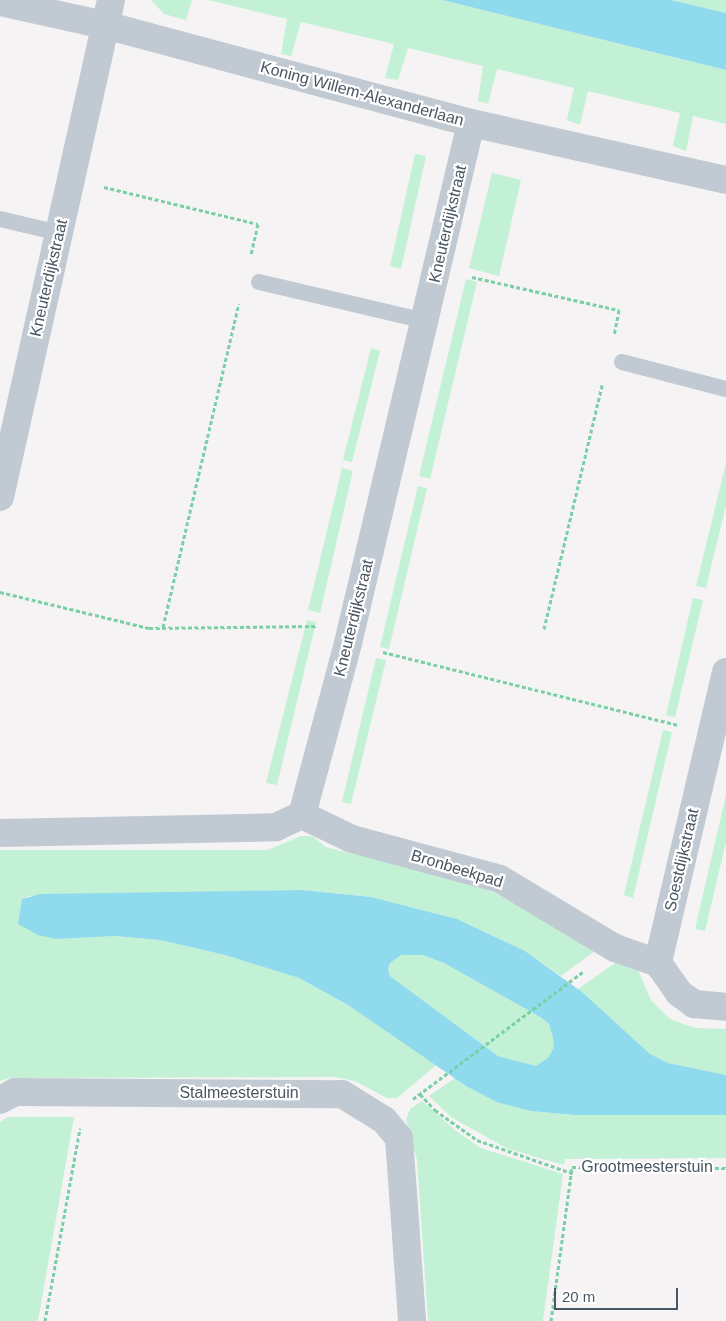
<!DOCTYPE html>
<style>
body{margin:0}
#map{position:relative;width:726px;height:1321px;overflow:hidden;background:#f5f3f3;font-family:Helvetica,sans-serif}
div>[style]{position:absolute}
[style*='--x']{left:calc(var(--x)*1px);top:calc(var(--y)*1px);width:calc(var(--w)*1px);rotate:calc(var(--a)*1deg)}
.green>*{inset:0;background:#c3f1d5}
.water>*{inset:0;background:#90daee}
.path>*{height:3px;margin-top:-1.5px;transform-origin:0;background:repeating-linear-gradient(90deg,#7ad0a6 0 4px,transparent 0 6.5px)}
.lane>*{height:16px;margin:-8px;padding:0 8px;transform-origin:8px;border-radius:8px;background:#c1cad2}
.street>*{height:28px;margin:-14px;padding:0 14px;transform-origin:14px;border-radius:14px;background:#c1cad2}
span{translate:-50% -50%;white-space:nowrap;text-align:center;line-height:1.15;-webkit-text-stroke:4.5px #fff;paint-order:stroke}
.street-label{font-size:16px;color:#4a5661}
.scale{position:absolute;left:554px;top:1288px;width:124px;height:22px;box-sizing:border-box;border:2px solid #4a5661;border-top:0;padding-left:6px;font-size:15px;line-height:18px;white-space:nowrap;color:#4a5661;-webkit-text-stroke:4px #fff;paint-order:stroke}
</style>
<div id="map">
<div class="green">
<div style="clip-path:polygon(151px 0,192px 0,186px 20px,164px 14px)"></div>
<div style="clip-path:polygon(208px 0,442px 0,726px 70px,726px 124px,693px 116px,686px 151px,673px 146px,680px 113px,588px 91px,580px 125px,567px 120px,574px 88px,497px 69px,488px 104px,478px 101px,483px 66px,408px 48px,398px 80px,385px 78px,394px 44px,301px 22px,291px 56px,281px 54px,287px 19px)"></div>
<div style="clip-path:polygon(671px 0,726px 0,726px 13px)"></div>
<div style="clip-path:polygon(415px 154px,426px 156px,401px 269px,390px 266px)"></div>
<div style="clip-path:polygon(492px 173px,521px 180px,499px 276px,469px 268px)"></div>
<div style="clip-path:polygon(466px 279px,477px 282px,430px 479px,419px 476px)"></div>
<div style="clip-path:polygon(371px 348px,380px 351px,352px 462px,343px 460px)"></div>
<div style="clip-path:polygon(726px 463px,726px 505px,706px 588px,696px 586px)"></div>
<div style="clip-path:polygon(342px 468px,353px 471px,320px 613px,308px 610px)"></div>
<div style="clip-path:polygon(418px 486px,427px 488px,389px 649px,380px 647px)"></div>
<div style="clip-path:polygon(693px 598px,703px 600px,675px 717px,666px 715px)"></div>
<div style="clip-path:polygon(307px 620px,316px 622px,277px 785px,266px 783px)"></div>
<div style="clip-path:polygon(376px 658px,386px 660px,351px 804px,342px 802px)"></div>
<div style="clip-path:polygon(663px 730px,672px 732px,633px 898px,624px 895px)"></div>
<div style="clip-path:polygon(726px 795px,726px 842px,705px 931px,695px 929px)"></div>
<div style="clip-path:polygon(301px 836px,312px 836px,326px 847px,348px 853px,437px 869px,487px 889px,538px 915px,595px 951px,561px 976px,525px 951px,457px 919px,371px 897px,302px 890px,29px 896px,22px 899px,56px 939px,115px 936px,160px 940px,225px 955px,299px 978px,348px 1005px,436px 1065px,397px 1098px,387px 1098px,355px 1081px,334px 1077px,11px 1078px,0 1081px,0 850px,268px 850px)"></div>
<div style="clip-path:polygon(400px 955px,423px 955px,444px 963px,542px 1018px,549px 1024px,553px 1038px,554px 1047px,548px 1059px,536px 1066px,498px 1056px,390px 976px,388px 969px,390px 963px)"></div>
<div style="clip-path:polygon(626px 962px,637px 968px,651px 1000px,670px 1019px,695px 1028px,726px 1029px,726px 1075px,668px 1063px,650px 1054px,578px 989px,615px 963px)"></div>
<div style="clip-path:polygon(455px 1078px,466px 1086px,531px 1111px,574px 1115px,726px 1115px,726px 1158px,565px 1159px,564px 1165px,508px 1149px,451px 1117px,429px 1096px)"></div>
<div style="clip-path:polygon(422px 1101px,456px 1131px,481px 1148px,563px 1174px,543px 1321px,428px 1321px,417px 1160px,406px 1120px,410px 1109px)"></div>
<div style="clip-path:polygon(8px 1117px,74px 1117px,38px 1321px,0 1321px,0 1122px)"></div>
</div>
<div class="water">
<div style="clip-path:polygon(442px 0,671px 0,726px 13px,726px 70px)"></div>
<div style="clip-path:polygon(evenodd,302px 890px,371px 897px,457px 919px,525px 951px,582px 992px,650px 1054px,668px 1063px,726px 1075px,726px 1115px,574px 1115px,531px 1111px,497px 1102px,466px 1086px,348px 1005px,299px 978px,225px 955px,160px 940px,115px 936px,56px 939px,38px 935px,18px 924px,22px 899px,40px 894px,302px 890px,401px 955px,423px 955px,444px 963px,542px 1018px,549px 1024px,553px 1038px,554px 1047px,548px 1058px,536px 1066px,498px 1056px,390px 976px,388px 969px,390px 963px,401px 955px)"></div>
</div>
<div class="path">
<div style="--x:104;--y:187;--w:158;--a:13.5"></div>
<div style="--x:258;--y:224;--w:31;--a:103"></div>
<div style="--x:472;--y:277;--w:151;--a:12.7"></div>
<div style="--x:619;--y:310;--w:25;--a:101"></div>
<div style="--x:0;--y:592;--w:153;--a:13.6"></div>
<div style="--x:149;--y:628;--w:168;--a:-0.7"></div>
<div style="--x:163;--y:627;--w:332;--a:-76.8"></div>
<div style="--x:544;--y:629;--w:251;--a:-76.6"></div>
<div style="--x:383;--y:652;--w:304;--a:13.9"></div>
<div style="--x:420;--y:1094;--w:22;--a:47"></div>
<div style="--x:435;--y:1110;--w:52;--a:35.5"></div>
<div style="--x:477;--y:1140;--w:101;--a:19.2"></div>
<div style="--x:413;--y:1099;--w:214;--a:-36.8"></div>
<div style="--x:45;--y:1321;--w:196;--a:-79.7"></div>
<div style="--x:551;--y:1321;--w:155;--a:-82.2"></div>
<div style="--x:572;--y:1167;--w:154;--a:0.4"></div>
</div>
<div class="lane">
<div style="--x:0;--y:219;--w:61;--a:13.3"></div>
<div style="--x:259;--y:282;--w:171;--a:13.2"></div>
<div style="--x:622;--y:362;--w:107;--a:14.6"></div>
</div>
<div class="street">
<div style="--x:0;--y:2;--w:107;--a:12.4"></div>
<div style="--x:105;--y:25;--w:379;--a:15"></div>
<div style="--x:471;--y:123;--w:261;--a:12.6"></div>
<div style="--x:0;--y:497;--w:509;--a:-77.41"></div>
<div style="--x:726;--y:672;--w:299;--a:103.2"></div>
<div style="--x:658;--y:963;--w:37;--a:55"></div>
<div style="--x:679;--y:993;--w:19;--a:36"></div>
<div style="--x:694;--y:1004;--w:32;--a:5"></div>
<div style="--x:302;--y:815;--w:178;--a:-75"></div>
<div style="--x:348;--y:643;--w:534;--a:-76.69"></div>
<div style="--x:302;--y:815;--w:55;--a:25.6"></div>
<div style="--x:352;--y:839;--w:153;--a:15.1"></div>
<div style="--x:500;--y:879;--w:134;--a:31"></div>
<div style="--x:615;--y:948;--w:46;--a:19.2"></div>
<div style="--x:0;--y:833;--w:276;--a:-1.2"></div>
<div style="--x:276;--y:827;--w:29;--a:-25"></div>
<div style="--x:0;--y:1100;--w:17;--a:-28"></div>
<div style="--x:15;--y:1092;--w:327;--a:0.4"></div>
<div style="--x:342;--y:1094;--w:49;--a:31.8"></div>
<div style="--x:384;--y:1120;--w:23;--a:50"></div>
<div style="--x:399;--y:1138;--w:183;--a:85.9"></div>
</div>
<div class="street-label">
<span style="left:362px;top:94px;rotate:15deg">Koning Willem-Alexanderlaan</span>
<span style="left:448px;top:224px;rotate:-77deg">Kneuterdijkstraat</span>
<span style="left:49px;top:278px;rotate:-77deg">Kneuterdijkstraat</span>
<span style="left:354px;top:618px;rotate:-76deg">Kneuterdijkstraat</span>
<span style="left:682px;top:860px;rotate:-77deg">Soestdijkstraat</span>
<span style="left:457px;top:869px;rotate:17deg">Bronbeekpad</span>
<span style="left:239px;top:1093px">Stalmeesterstuin</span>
<span style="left:647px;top:1167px">Grootmeesterstuin</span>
</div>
<div class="scale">20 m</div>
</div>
